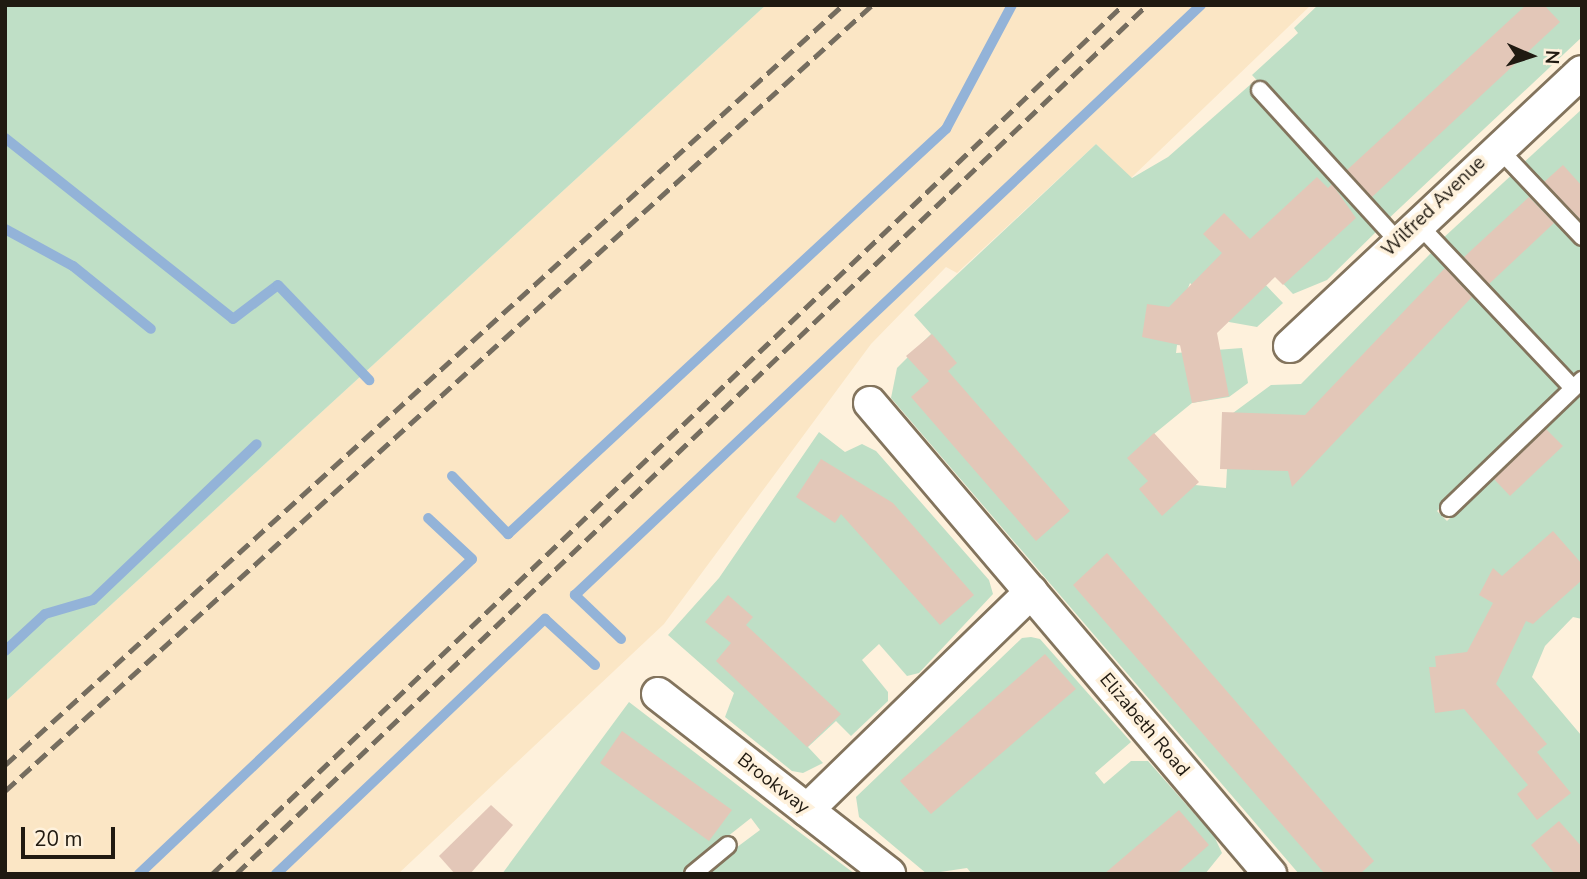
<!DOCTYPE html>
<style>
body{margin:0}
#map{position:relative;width:1587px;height:879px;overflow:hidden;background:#fef1dc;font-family:"Nunito Sans",sans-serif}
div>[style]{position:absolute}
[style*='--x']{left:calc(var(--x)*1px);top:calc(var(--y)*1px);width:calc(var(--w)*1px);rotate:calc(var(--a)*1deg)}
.built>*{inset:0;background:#fbe6c5}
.green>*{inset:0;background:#bfdfc6}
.stream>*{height:10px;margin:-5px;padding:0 5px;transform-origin:5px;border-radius:5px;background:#93b3d8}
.building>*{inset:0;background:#e3c7b8}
.roads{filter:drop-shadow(2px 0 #83745d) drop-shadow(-2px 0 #83745d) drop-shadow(0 2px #83745d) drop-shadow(0 -2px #83745d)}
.service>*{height:16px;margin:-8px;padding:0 8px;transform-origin:8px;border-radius:8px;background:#fff}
.minor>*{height:32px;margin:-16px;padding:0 16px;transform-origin:16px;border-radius:16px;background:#fff}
.rail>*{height:5px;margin-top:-2.5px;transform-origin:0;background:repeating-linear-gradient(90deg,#756d5f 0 14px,transparent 0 21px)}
span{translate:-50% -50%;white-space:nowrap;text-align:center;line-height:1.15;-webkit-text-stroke:7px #fef1dc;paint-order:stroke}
.street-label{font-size:19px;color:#201a11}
.frame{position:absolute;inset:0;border:7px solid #201a11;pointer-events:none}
.north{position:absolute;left:1496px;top:21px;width:70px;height:70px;-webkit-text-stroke:5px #fef1dc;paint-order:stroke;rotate:93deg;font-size:19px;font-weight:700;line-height:28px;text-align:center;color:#201a11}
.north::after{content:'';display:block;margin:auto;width:24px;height:32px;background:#201a11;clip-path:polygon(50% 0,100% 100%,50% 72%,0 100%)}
.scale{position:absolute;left:21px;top:827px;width:94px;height:32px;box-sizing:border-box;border:4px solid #201a11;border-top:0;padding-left:9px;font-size:21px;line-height:24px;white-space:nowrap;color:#201a11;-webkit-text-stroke:5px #fef1dc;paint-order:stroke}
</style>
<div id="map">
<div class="built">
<div style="clip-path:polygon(766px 5px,1311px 5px,1131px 178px,1096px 144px,957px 273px,946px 267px,871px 344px,664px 624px,398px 874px,5px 874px,5px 702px)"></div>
</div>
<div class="green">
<div style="clip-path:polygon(5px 5px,766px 5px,5px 702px)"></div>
<div style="clip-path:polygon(1318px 5px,1582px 5px,1582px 37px,1386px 221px,1252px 75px,1298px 33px,1294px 28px)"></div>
<div style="clip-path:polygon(1251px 84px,1380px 228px,1327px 280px,1293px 294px,1245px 244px,1241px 259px,1283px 303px,1257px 327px,1229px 322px,1190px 283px,1181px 306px,1188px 346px,1177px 345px,1176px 353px,1242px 348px,1248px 383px,1229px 397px,1192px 403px,1154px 434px,1195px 485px,1226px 488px,1227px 469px,1220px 469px,1233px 413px,1271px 385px,1301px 384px,1435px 249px,1565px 387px,1437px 511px,1447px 521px,1582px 388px,1582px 619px,1573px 617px,1545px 646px,1532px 677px,1581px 735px,1582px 874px,1299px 874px,891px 398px,897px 368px,931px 334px,914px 315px,1096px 144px,1132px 178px,1168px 157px)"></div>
<div style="clip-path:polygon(1582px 109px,1582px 232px,1521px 165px)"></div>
<div style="clip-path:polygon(1516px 171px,1582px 242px,1582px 373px,1573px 382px,1441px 240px)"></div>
<div style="clip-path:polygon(819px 432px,845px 452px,862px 444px,876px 451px,989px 580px,993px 594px,919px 673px,907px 676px,879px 644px,862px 660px,888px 692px,888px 701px,851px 736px,836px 721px,808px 747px,823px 763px,803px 773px,792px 771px,725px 717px,734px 693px,668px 635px,719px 578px)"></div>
<div style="clip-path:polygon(1031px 637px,1040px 639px,1131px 742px,1095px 773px,1104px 784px,1131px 761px,1148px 761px,1214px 836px,1222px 853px,1205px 874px,972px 874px,967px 868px,927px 874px,859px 817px,856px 797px,1022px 638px)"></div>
<div style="clip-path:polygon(629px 702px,766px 807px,855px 874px,701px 874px,760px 830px,751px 818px,680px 874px,502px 874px)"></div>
</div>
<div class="stream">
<div style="--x:5;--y:138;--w:291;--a:38.4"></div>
<div style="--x:233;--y:319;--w:56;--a:-37.1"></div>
<div style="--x:278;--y:285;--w:132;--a:46.2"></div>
<div style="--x:5;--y:229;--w:77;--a:28.6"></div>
<div style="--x:73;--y:266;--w:100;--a:38.9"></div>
<div style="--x:452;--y:476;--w:81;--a:46"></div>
<div style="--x:508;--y:534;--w:597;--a:-42.76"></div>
<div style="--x:946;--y:129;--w:140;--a:-62"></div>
<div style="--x:621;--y:639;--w:64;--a:-136.3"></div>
<div style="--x:575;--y:595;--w:860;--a:-43.3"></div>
<div style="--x:5;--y:651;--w:54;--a:-42.8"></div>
<div style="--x:45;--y:614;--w:50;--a:-16.3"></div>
<div style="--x:93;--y:600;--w:226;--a:-43.6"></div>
<div style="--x:139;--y:874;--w:458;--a:-43.4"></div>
<div style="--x:472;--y:559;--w:60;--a:-137"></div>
<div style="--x:276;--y:874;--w:371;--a:-43.5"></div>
<div style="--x:545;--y:619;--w:68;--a:42.6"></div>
</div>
<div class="building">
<div style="clip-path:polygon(1526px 5px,1544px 5px,1560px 22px,1372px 197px,1347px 170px)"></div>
<div style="clip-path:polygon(1563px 165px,1582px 186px,1582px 221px,1544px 182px)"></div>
<div style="clip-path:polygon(1317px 177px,1328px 188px,1332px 184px,1356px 218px,1283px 285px,1275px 277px,1217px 333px,1229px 396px,1192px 403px,1180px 345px,1142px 337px,1147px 304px,1169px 307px,1222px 253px,1203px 234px,1224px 213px,1250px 239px)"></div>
<div style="clip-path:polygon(1529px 197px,1554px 223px,1489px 284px,1464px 257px)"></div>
<div style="clip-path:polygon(1445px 268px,1472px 297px,1292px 487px,1288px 471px,1220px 469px,1222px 412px,1305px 415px)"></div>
<div style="clip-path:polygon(932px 334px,957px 363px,948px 371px,1070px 511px,1036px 541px,911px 397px,929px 381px,906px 356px)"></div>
<div style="clip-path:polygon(1546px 429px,1563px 446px,1510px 496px,1494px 479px)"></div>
<div style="clip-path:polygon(1154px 433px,1199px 482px,1162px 516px,1139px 489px,1148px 481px,1127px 458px)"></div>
<div style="clip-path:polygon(821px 459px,893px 503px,974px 595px,940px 625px,841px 514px,835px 523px,796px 497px)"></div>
<div style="clip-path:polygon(1553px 531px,1582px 564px,1582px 580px,1533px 624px,1526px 621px,1496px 684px,1547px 744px,1537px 752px,1571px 793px,1537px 820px,1517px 794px,1528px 785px,1464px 709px,1435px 713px,1429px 667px,1436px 667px,1435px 656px,1467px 652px,1493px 603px,1479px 595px,1493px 568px,1502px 576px)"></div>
<div style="clip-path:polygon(1107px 553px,1374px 861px,1360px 874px,1325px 874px,1073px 585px)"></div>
<div style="clip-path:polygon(728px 595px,753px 617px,746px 625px,841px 714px,807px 747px,716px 661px,731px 643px,705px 622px)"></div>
<div style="clip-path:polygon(1045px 654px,1076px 689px,931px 814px,900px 781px)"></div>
<div style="clip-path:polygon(622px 731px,732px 810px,709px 841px,600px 763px)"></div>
<div style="clip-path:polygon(491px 805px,513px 825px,470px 874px,455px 874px,439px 856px)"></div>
<div style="clip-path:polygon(1179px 810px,1209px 845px,1176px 874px,1104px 874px)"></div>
<div style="clip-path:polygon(1559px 821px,1582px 847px,1582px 874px,1555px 874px,1531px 845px)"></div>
</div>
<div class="roads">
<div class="service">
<div style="--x:1260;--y:90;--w:205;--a:47.6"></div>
<div style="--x:1497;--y:147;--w:124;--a:46.6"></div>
<div style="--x:1417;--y:223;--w:227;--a:46.6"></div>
<div style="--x:1449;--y:508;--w:185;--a:-43.9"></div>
<div style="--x:693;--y:874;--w:45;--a:-39.6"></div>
</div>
<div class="minor">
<div style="--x:1290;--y:346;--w:400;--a:-43.2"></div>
<div style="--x:870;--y:403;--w:248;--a:49.6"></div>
<div style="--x:658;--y:694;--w:293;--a:37.9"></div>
<div style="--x:807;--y:810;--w:313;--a:-44.2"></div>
<div style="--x:1031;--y:592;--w:370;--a:49.7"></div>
</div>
</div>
<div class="rail">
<div style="--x:5;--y:765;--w:1131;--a:-42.21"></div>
<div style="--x:5;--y:791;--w:1170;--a:-42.19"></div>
<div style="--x:212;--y:874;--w:1259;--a:-43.65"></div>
<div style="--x:236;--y:874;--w:1259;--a:-43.65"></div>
</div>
<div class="street-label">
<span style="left:1434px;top:207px;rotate:-44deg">Wilfred Avenue</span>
<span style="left:1144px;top:725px;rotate:50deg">Elizabeth Road</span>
<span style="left:773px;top:784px;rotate:38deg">Brookway</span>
</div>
<div class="frame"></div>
<div class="north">N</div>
<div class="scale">20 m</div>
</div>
